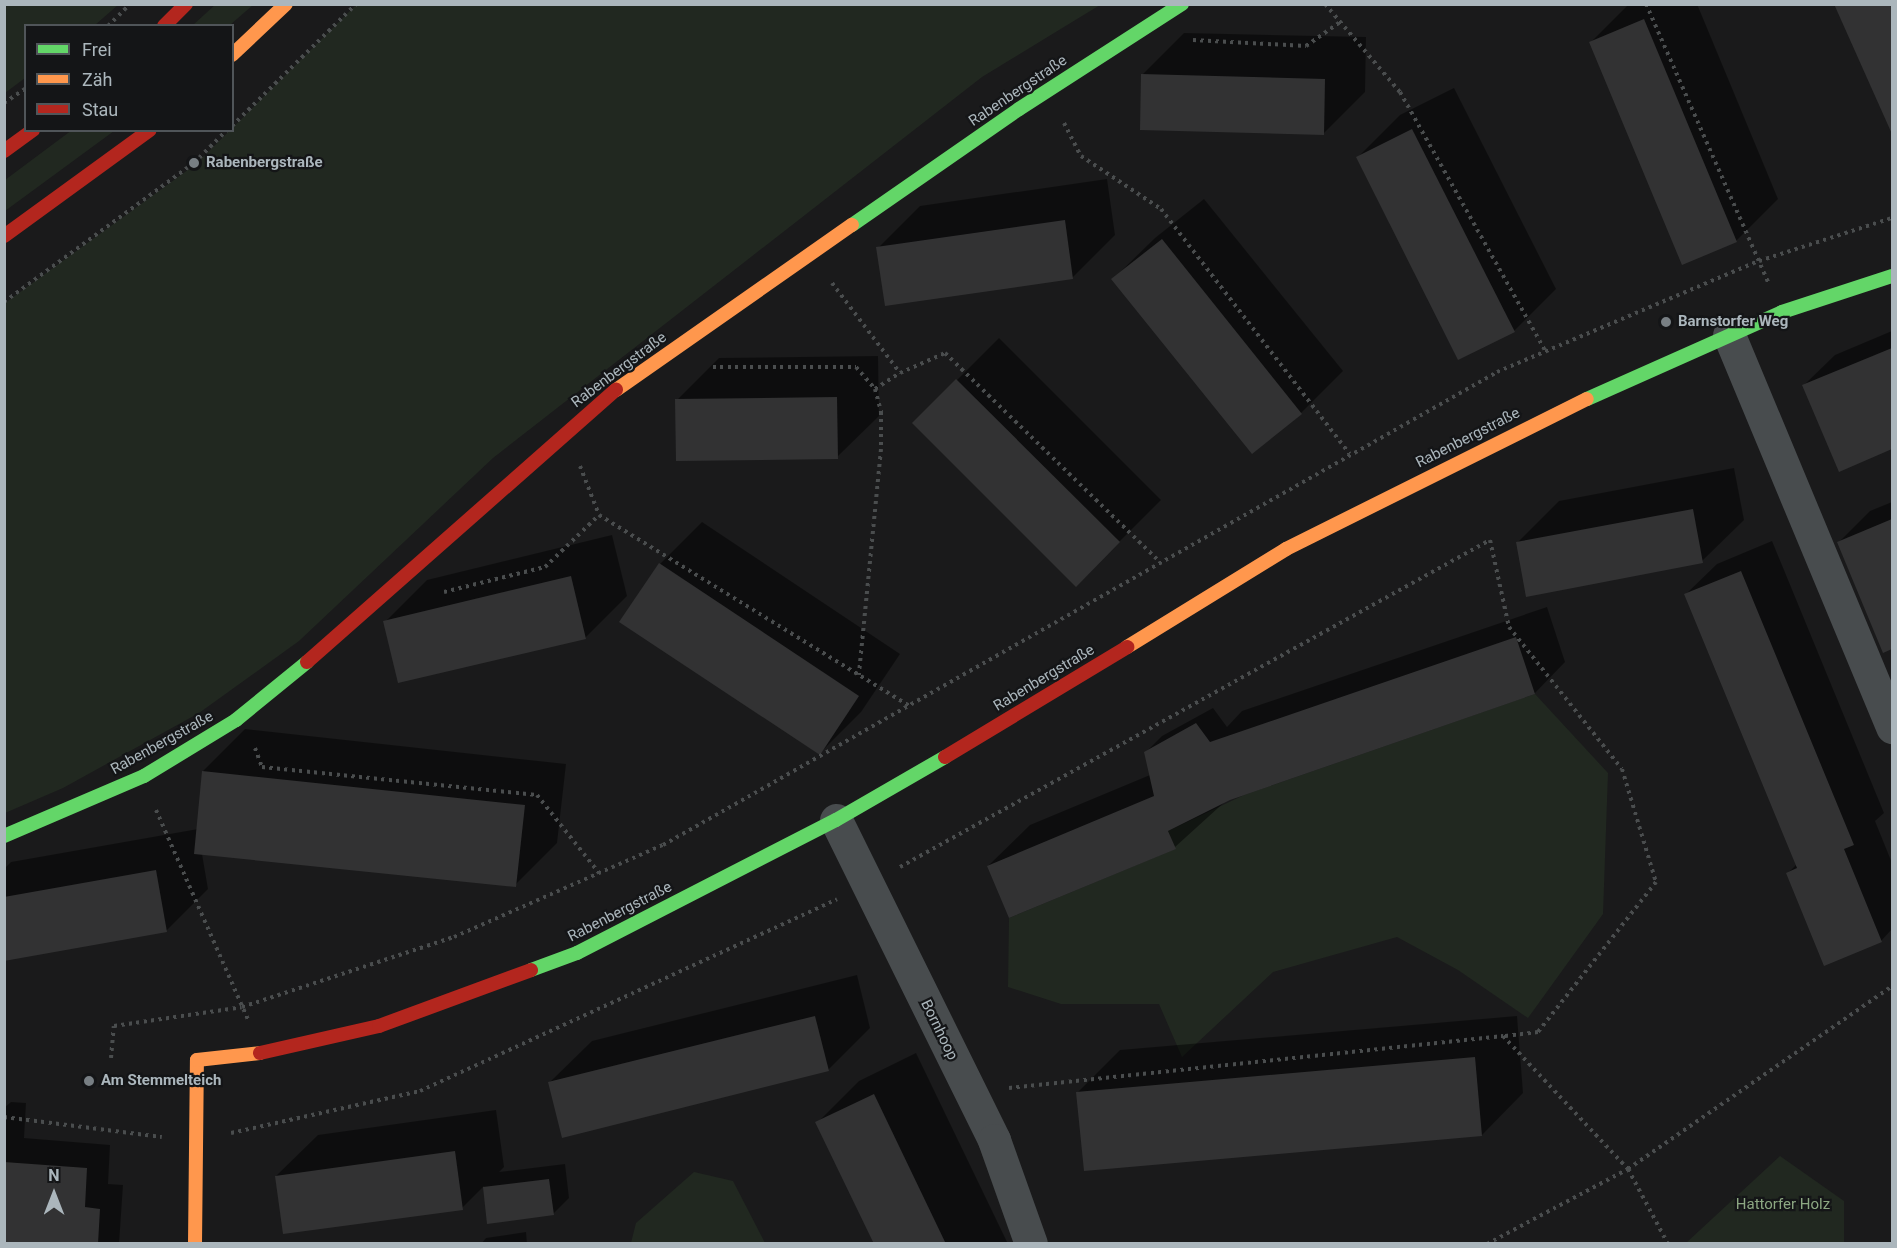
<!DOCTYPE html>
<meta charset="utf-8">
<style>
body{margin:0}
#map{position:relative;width:1897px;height:1248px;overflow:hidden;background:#1a1a1b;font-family:Roboto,sans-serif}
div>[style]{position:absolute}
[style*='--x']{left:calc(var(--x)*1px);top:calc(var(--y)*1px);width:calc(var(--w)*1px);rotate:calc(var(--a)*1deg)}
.green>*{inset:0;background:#212820}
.shadow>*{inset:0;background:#0007}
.building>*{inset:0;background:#323233}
.path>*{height:4px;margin-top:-2px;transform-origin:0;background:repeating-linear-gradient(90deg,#4a4d4e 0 3px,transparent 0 7.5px)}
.street>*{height:33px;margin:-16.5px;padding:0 16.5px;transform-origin:16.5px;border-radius:16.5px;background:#484c4e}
.fast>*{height:14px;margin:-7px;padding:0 7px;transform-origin:7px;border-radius:7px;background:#63d668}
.slow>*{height:14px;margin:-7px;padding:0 7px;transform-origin:7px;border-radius:7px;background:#ff974d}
.jam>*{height:14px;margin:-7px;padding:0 7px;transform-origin:7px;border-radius:7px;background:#b3261e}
.dots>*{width:16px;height:16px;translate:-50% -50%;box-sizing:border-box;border:3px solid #141517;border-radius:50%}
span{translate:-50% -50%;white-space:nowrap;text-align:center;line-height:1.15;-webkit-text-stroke:4.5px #141517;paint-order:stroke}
.street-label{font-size:15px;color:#abb6bc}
.poi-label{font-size:15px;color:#abb6bc;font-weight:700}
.left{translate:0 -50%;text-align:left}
.park-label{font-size:15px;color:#8ca782}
.frame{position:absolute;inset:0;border:6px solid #abb6bc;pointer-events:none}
.legend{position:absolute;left:24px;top:24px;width:210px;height:108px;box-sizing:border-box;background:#141517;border:2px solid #505559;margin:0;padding:8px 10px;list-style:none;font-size:18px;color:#abb6bc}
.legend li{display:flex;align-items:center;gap:12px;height:30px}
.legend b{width:30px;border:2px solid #505559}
.north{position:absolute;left:24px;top:1164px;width:60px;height:60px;-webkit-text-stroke:4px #141517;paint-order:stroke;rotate:0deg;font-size:16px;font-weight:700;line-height:24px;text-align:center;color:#abb6bc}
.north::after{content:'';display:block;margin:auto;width:21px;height:27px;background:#abb6bc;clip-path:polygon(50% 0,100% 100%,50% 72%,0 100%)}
</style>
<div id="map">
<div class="green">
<div style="clip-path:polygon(5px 4px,118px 4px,118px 5px,95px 25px,26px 26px,25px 78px,5px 93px)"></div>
<div style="clip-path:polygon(216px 4px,253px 4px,253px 5px,230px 25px,193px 25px)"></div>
<div style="clip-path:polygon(356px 5px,1100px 5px,982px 77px,493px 458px,299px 641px,199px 713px,63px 788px,5px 813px,5px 303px,196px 164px)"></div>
<div style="clip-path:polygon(72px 130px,114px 131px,5px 211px,5px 180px)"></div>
<div style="clip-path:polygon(1535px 694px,1608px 773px,1603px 914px,1528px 1018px,1458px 970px,1397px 937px,1273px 972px,1182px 1057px,1159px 1004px,1061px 1004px,1008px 987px,1009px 918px,1175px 849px,1168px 831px,1244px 795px)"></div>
<div style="clip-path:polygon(1780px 1156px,1844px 1201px,1844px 1243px,1686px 1243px)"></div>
<div style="clip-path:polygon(694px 1172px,733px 1181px,765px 1243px,631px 1243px,636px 1223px)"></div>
</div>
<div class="shadow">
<div style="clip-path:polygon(1629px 4px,1697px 4px,1778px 199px,1736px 241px,1591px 42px)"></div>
<div style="clip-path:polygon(1835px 4px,1892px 4px,1892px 130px)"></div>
<div style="clip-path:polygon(1184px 33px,1366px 37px,1365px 92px,1323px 134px,1143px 74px)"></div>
<div style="clip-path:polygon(1454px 88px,1556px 289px,1514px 331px,1358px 157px,1400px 115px)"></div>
<div style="clip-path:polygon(1107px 179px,1115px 235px,1073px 277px,886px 304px,878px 248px,920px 206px)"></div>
<div style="clip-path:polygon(1204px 199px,1343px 371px,1301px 413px,1252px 452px,1113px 279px,1155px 238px)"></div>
<div style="clip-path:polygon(1892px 331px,1892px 448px,1839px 470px,1804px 385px,1835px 355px)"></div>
<div style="clip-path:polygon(999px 338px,1161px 500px,1076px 585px,914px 423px)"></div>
<div style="clip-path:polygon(878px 356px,879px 416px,837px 457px,677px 400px,719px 358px)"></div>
<div style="clip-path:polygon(1734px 468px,1744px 520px,1702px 561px,1517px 543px,1559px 501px)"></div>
<div style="clip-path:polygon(1892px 502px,1892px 647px,1884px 651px,1839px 542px,1870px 511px)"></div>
<div style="clip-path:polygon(702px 522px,900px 654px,861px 712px,820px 753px,622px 622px,660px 564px)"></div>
<div style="clip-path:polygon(612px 535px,627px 596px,585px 638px,385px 622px,427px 580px)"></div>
<div style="clip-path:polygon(1772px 541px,1884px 813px,1875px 821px,1892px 863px,1892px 929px,1881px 941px,1788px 873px,1797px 864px,1686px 594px,1717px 564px)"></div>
<div style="clip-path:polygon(1547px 607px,1565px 662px,1535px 693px,1229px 798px,1175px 847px,988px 866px,1030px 825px,1150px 775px,1145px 753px,1162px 736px,1213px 708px,1227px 727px,1242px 711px)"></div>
<div style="clip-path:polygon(245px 729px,566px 764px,557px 843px,515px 885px,202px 854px,208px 889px,167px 930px,4px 960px,4px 869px,11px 862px,198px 829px,203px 771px)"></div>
<div style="clip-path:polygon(857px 975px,870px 1028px,828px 1070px,550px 1082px,592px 1041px)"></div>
<div style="clip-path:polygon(1517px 1016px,1523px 1093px,1482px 1135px,1078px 1092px,1120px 1050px)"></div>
<div style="clip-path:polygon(916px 1053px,1008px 1244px,875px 1244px,817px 1123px,859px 1081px)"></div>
<div style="clip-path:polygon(11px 1102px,26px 1103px,24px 1138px,110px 1145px,108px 1184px,123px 1185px,119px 1244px,4px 1244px,4px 1108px)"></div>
<div style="clip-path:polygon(496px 1110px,504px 1167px,499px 1172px,565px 1164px,569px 1198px,553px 1214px,489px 1222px,484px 1186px,462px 1208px,276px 1176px,318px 1135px)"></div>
<div style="clip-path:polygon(526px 1232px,527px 1244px,481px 1244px,486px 1238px)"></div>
</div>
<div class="building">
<div style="clip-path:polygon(1834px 4px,1892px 4px,1892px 134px)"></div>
<div style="clip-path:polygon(1644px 19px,1737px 242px,1682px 265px,1589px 42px)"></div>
<div style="clip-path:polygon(1141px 74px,1325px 79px,1324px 135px,1140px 130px)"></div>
<div style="clip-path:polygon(1412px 129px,1515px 332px,1458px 360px,1356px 157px)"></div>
<div style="clip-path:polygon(1065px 220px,1073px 279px,885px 306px,876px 247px)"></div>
<div style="clip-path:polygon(1162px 239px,1302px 414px,1252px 454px,1111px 279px)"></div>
<div style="clip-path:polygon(1892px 348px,1892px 449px,1839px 472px,1802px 385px)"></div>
<div style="clip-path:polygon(956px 379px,1120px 542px,1076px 587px,912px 423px)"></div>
<div style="clip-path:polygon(837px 397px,838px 459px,676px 461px,675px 399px)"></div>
<div style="clip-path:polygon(1693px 509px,1703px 563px,1526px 597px,1516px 542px)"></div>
<div style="clip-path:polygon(1892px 519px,1892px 649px,1883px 653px,1837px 542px)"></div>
<div style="clip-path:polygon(659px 563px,859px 696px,820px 755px,619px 622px)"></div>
<div style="clip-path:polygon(1741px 571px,1854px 845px,1844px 849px,1882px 942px,1824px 966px,1786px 873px,1797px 868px,1684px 594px)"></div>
<div style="clip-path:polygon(571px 576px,586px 639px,398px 683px,383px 621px)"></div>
<div style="clip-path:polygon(1516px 637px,1535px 694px,1230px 800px,1168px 831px,1176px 849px,1009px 918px,987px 866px,1154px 796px,1144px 752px,1196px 723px,1210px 742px)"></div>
<div style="clip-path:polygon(202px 771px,525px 805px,516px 887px,194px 854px)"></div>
<div style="clip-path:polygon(156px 870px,167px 932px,4px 961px,4px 897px)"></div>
<div style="clip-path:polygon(815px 1016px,829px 1071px,562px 1138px,548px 1082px)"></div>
<div style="clip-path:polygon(1475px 1057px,1482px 1136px,1084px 1171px,1076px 1092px)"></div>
<div style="clip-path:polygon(874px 1094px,946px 1244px,874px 1244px,815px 1122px)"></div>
<div style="clip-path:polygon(455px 1151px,463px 1210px,283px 1234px,275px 1176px)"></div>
<div style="clip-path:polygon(4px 1162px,87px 1168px,85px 1207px,100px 1209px,98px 1244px,4px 1244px)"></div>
<div style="clip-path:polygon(549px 1179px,554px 1215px,487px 1224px,483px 1187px)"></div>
</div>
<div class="path">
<div style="--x:1325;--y:4;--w:116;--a:49.6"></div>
<div style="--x:1400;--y:92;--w:298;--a:60.7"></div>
<div style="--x:1646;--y:4;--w:304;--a:66.3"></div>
<div style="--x:108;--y:26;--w:31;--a:-45"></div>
<div style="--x:1193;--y:40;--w:113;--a:3"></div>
<div style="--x:1306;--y:46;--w:42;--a:-35.2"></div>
<div style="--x:4;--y:103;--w:27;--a:-34"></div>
<div style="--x:1064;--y:123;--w:37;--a:63"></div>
<div style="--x:1081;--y:156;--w:96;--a:33.5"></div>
<div style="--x:1161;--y:209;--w:309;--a:52.4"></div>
<div style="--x:232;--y:126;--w:174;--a:-44.5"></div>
<div style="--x:832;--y:283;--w:113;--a:52.9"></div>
<div style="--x:900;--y:373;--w:49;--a:-24"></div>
<div style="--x:945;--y:353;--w:300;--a:44.2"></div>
<div style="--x:4;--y:302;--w:235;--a:-36.2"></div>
<div style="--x:194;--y:163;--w:47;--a:-45"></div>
<div style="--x:713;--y:367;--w:143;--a:0"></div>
<div style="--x:856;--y:367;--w:29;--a:49"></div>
<div style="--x:875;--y:389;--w:24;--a:75"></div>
<div style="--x:881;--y:412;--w:37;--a:90"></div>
<div style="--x:881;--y:449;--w:227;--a:95.6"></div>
<div style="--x:875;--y:389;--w:30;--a:-33"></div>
<div style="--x:580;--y:466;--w:53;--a:68.8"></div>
<div style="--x:599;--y:515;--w:366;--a:31.6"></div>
<div style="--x:444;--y:592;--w:104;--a:-13.9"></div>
<div style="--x:545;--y:567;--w:75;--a:-43.9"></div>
<div style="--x:255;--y:748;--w:20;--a:70"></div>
<div style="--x:262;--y:767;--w:276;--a:5.8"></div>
<div style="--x:537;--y:795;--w:100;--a:51.5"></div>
<div style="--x:156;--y:810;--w:229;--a:66.3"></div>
<div style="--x:900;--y:867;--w:675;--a:-29"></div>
<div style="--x:1490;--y:540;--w:89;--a:77.7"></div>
<div style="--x:1509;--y:627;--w:181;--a:51.5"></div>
<div style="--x:1622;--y:769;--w:118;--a:73.3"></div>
<div style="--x:1656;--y:882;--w:191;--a:128.2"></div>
<div style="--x:1538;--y:1032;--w:35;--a:173"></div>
<div style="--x:111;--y:1058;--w:32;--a:-85"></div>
<div style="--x:114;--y:1026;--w:129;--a:-8.4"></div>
<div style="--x:242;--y:1007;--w:223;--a:-18.3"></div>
<div style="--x:454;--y:937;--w:228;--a:-23.8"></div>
<div style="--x:663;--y:845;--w:959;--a:-29.56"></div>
<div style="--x:1497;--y:372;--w:285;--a:-23"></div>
<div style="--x:1759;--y:261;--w:140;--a:-17.9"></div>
<div style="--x:1009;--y:1088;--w:497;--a:-6"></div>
<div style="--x:1503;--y:1036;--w:183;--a:46.8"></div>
<div style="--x:1628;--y:1169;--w:85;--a:61.9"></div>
<div style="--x:4;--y:1117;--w:159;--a:7.2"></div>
<div style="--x:231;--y:1133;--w:194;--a:-12.5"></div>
<div style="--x:420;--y:1091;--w:459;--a:-24.7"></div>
<div style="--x:1487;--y:1244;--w:160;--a:-28"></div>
<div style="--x:1628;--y:1169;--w:321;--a:-34.7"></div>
</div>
<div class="street">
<div style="--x:1729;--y:335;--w:425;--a:67.4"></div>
<div style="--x:836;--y:820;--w:357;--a:63.7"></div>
<div style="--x:994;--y:1140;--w:110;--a:70.4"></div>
</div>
<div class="fast">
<div style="--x:852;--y:225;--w:203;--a:-34.8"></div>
<div style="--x:1019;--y:109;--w:194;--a:-32.8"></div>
<div style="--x:1587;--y:399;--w:214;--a:-24"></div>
<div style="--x:1782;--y:312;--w:116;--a:-18.1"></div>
<div style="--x:4;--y:836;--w:152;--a:-23.2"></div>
<div style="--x:144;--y:776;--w:108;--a:-31.3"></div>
<div style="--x:236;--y:720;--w:92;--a:-39.2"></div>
<div style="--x:531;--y:970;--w:49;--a:-20.3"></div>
<div style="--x:577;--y:953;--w:291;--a:-27.2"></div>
<div style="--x:836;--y:820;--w:126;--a:-30"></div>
</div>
<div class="slow">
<div style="--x:232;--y:55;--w:74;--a:-43.4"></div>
<div style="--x:616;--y:390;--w:288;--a:-35"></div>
<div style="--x:1127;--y:647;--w:187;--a:-31.6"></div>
<div style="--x:1286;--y:549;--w:336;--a:-26.5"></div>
<div style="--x:195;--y:1244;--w:184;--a:-89.4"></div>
<div style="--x:197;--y:1060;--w:63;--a:-6.3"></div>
</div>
<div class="jam">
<div style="--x:164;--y:26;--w:31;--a:-45"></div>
<div style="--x:4;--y:151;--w:36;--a:-36"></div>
<div style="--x:4;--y:236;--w:180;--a:-36"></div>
<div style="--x:307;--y:662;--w:412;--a:-41.4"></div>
<div style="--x:945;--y:757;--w:213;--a:-31.1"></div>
<div style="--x:260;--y:1053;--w:122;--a:-12.8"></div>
<div style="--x:379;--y:1026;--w:162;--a:-20.2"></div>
</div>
<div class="dots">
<div style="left:194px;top:163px;background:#787f84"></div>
<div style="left:1666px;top:322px;background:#787f84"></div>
<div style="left:89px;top:1081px;background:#787f84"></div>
</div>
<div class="street-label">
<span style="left:1018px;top:91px;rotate:-34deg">Rabenbergstraße</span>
<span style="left:619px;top:370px;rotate:-37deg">Rabenbergstraße</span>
<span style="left:1468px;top:438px;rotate:-27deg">Rabenbergstraße</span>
<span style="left:1044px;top:678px;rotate:-31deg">Rabenbergstraße</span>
<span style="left:162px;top:743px;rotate:-29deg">Rabenbergstraße</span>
<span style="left:620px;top:912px;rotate:-27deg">Rabenbergstraße</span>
<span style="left:939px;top:1030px;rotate:64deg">Bornhoop</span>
</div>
<div class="poi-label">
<span class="left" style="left:206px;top:163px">Rabenbergstraße</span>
<span class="left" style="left:1678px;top:322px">Barnstorfer Weg</span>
<span class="left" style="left:101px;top:1081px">Am Stemmelteich</span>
</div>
<div class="park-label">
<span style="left:1783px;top:1205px">Hattorfer Holz</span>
</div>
<div class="frame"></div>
<ul class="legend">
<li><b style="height:8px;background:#63d668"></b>Frei</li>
<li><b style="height:8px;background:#ff974d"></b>Zäh</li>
<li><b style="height:8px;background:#b3261e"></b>Stau</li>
</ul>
<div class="north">N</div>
</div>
